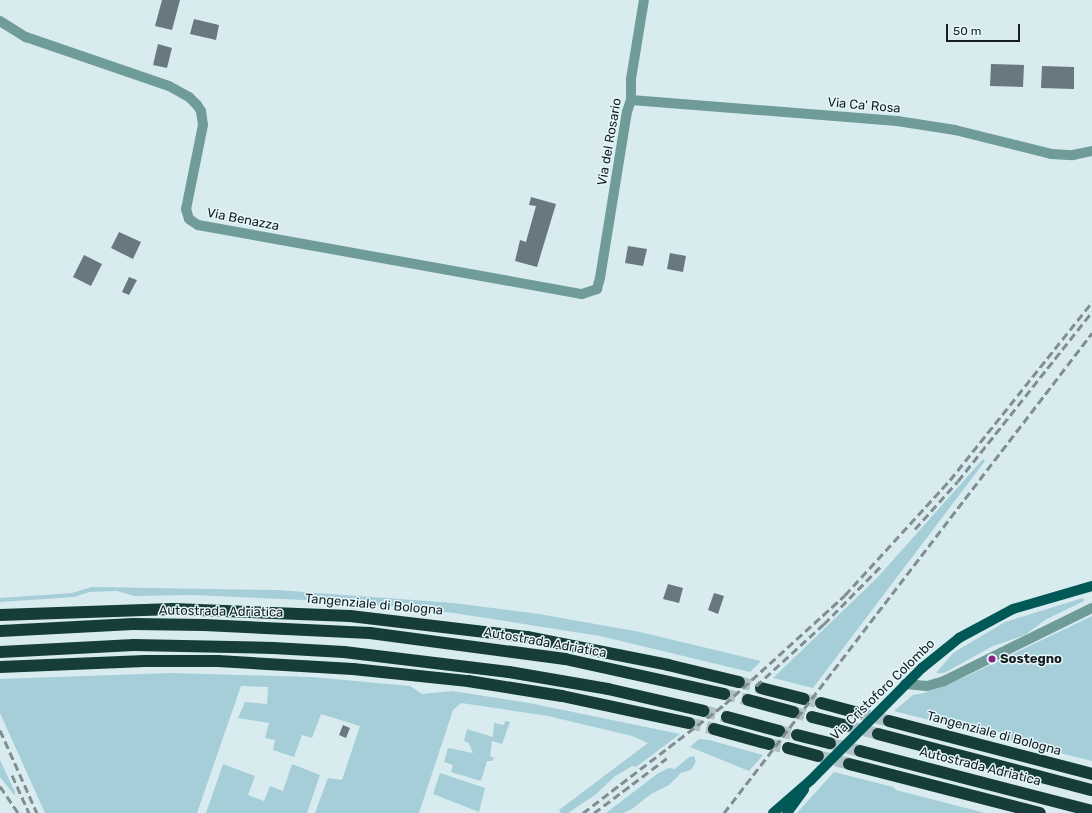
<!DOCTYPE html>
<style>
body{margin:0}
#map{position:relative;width:1092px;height:813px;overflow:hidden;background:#d8ebef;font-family:Rubik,sans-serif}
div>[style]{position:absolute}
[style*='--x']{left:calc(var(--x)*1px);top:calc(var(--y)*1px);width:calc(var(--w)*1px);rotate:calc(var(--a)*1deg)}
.green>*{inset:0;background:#a5ced8}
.building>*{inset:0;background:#697780}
.highway-tunnel>*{height:12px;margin-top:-6px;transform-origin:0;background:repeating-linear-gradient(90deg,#b1c2c6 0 12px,transparent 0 18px)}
.minor>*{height:10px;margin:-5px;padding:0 5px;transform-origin:5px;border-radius:5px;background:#6f9c98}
.major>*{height:10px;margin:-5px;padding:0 5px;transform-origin:5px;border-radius:5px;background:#005956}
.highway>*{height:12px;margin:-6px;padding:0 6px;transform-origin:6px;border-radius:6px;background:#173d3a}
.rail>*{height:3px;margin-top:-1.5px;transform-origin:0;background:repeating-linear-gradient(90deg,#808e91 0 8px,transparent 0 12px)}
.dots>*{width:11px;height:11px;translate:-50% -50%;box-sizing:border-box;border:2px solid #e5f8fd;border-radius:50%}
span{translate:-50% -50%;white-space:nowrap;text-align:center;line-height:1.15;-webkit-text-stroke:3px #e5f8fd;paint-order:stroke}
.street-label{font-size:13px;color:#171e20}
.poi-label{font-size:13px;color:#171e20;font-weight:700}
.left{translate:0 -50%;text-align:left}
.scale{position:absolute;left:946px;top:24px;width:74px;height:18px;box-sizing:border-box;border:2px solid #171e20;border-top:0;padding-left:5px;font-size:12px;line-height:14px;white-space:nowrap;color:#171e20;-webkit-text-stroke:3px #e5f8fd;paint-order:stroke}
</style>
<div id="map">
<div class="green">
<div style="clip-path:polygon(983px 459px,985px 461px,813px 688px,773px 678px,877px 578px)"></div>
<div style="clip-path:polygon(92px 587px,277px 590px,454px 603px,539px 614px,640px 632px,761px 661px,750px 672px,600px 636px,454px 613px,348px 602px,192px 595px,134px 596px,117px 591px,89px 592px,74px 597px,0 602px,0 598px,72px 593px)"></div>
<div style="clip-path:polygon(1083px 598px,1084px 601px,1045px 620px,1025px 635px,993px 646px,944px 673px,936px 673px,953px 653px,1005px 622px)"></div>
<div style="clip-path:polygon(1092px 616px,1092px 761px,1012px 741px,999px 732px,975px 725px,964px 729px,894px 711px,913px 695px,924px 693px,965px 677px)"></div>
<div style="clip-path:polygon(171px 673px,311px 677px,410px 686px,422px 694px,452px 691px,529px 703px,680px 734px,636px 767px,632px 766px,614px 777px,595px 795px,568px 813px,561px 813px,559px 810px,648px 743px,632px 736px,548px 716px,461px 703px,453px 710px,419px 813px,315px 813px,328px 778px,342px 780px,360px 726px,321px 714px,312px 738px,302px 735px,294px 757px,273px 750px,275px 740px,265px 738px,269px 723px,238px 718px,245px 702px,267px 704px,268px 687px,241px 686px,197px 813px,45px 813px,0 713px,0 679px)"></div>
<div style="clip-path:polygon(505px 721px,510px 722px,502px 744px,492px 741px,490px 756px,494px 758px,492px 761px,487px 761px,481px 781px,451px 772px,453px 765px,444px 762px,448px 748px,473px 753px,469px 743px,464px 741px,467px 729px,493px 737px,494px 723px,504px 725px)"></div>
<div style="clip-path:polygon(699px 739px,709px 740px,763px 755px,749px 771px,690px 747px)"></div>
<div style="clip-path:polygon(694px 756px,696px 762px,691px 770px,681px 773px,669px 785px,651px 794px,632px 809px,623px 813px,606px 813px,657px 774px,669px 768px,675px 769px,689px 757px)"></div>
<div style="clip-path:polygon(0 760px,15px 792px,15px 796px,0 777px)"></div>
<div style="clip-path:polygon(223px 764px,255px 776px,248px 795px,264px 801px,270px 786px,283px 791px,292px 764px,320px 775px,307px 813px,206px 813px)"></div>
<div style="clip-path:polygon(834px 772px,893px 787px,896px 790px,985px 813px,797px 813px)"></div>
<div style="clip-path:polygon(440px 773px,485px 788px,479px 812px,433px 794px)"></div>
</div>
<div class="building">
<div style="clip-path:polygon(162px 0,180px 0,172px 30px,155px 26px)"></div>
<div style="clip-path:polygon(194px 19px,219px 25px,216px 40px,190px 34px)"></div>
<div style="clip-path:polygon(158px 44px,172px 48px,167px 68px,153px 65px)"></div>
<div style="clip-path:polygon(991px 64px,1024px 65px,1023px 87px,990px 86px)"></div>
<div style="clip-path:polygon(1042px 66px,1074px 67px,1074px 89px,1041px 88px)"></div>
<div style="clip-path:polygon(531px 197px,556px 204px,537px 267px,515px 261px,520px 240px,526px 242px,536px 206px,529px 205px)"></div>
<div style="clip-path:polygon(119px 232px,141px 242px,133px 259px,111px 248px)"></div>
<div style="clip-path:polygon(628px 246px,647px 249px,643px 266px,625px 263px)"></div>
<div style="clip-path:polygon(670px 253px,686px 256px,683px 272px,667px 269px)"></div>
<div style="clip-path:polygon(84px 255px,102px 264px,91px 286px,73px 277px)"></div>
<div style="clip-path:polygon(129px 277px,137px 280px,129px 295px,122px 292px)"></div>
<div style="clip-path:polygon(668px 584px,683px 588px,679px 603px,663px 599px)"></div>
<div style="clip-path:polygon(714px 593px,724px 596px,718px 614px,708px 610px)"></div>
<div style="clip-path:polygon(343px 725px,350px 728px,346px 738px,339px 735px)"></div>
</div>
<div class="highway-tunnel">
<div style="--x:739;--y:682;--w:23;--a:15"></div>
<div style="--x:724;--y:694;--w:25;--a:14"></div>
<div style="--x:804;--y:699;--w:17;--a:13"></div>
<div style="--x:704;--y:711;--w:24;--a:15"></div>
<div style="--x:793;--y:712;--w:20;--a:15"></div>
<div style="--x:858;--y:713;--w:32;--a:14"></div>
<div style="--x:689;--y:723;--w:26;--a:13"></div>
<div style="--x:847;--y:726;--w:32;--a:14"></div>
<div style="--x:779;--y:731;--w:18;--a:13"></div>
<div style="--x:830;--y:743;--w:31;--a:15"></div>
<div style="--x:769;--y:744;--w:19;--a:12"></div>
<div style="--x:818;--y:756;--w:32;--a:14"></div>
</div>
<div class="minor">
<div style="--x:0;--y:21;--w:31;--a:32"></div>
<div style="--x:26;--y:37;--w:151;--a:18.9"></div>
<div style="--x:169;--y:86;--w:23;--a:29"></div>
<div style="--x:189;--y:97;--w:11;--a:45"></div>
<div style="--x:197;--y:105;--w:7;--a:56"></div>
<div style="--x:201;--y:111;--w:14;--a:82"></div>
<div style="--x:203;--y:125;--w:86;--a:101.4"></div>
<div style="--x:186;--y:209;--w:10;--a:73"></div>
<div style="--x:189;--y:219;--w:11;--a:34"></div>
<div style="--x:198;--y:225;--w:390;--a:10.2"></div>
<div style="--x:582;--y:294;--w:16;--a:-18"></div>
<div style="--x:597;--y:289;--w:11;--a:-75"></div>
<div style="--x:600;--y:278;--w:168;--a:-80.8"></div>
<div style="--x:627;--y:112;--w:13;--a:-72"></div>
<div style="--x:631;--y:100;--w:21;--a:-90"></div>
<div style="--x:631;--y:79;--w:80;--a:-80.7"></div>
<div style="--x:631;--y:100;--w:267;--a:4.5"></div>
<div style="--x:897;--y:121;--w:59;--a:8.8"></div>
<div style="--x:955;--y:130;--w:99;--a:14"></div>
<div style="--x:1051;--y:154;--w:22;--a:3"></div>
<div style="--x:1073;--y:155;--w:19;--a:-12"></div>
<div style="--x:905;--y:684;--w:22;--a:5"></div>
<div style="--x:927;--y:686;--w:18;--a:-16"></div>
<div style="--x:944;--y:681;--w:165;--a:-26.3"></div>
</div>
<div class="major">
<div style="--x:773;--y:813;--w:50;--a:-41"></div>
<div style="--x:811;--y:780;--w:158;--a:-45.3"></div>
<div style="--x:922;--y:668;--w:48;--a:-39"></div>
<div style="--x:959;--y:638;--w:61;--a:-28.2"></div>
<div style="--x:1013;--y:609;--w:82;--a:-16.2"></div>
<div style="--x:787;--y:813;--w:29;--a:-54"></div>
</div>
<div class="highway">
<div style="--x:0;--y:615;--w:173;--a:-2"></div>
<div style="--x:173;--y:609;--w:177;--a:2.3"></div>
<div style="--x:350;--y:616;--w:178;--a:6.8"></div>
<div style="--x:527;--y:637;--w:144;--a:11.2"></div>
<div style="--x:668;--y:665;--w:73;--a:13.5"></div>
<div style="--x:0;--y:631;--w:133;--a:-3"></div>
<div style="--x:133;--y:624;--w:71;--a:0.8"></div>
<div style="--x:204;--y:625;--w:166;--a:2.8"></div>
<div style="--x:370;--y:633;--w:197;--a:7.6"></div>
<div style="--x:565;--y:659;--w:163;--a:12.4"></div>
<div style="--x:0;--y:652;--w:134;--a:-3"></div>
<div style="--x:134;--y:645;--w:139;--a:1.2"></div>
<div style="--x:273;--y:648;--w:71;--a:3.2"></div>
<div style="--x:344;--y:652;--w:166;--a:6.9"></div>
<div style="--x:509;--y:672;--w:100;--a:9.7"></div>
<div style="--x:608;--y:689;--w:98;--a:12.9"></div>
<div style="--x:0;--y:667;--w:145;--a:-2.4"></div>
<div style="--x:145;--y:661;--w:73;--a:0"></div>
<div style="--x:218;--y:661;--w:135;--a:3.4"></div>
<div style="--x:353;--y:669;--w:116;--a:6"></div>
<div style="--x:468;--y:681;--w:95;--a:9.1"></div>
<div style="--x:562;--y:696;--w:130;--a:12"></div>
<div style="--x:761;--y:688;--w:44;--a:14.3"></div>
<div style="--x:748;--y:700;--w:47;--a:14.9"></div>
<div style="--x:821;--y:703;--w:38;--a:15"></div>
<div style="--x:727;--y:717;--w:54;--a:15.1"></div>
<div style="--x:812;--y:717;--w:36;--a:14"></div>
<div style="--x:889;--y:721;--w:210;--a:14.6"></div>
<div style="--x:714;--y:729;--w:57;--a:15.3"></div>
<div style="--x:878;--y:734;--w:221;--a:14.7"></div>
<div style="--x:797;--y:735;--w:34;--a:14"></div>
<div style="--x:788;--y:748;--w:31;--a:15"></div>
<div style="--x:860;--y:751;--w:240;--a:14.5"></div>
<div style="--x:849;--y:764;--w:197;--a:14.4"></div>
</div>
<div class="rail">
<div style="--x:915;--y:529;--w:64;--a:-48.1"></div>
<div style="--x:958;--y:481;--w:216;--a:-51.6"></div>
<div style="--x:756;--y:686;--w:92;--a:-42.4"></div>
<div style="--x:824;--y:624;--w:84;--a:-45.5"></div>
<div style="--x:0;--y:730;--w:91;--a:66"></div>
<div style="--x:12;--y:775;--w:42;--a:65.9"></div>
<div style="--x:0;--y:786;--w:32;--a:56"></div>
<div style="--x:583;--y:813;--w:179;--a:-37.5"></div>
<div style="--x:725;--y:704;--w:162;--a:-42.2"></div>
<div style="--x:845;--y:595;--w:156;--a:-47.6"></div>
<div style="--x:950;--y:480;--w:228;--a:-51.4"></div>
<div style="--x:594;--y:813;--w:91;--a:-37"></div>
<div style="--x:724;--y:813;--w:605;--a:-52.52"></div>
</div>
<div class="dots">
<div style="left:992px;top:659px;background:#8c1f83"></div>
</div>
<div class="street-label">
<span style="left:864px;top:106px;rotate:5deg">Via Ca' Rosa</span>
<span style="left:610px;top:142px;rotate:-80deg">Via del Rosario</span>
<span style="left:243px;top:220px;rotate:11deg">Via Benazza</span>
<span style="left:374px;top:605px;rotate:5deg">Tangenziale di Bologna</span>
<span style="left:221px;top:612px;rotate:1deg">Autostrada Adriatica</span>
<span style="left:545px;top:643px;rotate:10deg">Autostrada Adriatica</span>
<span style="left:883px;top:690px;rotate:-44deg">Via Cristoforo Colombo</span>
<span style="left:994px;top:734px;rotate:15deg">Tangenziale di Bologna</span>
<span style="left:980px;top:767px;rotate:14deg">Autostrada Adriatica</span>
</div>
<div class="poi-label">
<span class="left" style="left:1000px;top:659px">Sostegno</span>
</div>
<div class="scale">50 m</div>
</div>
